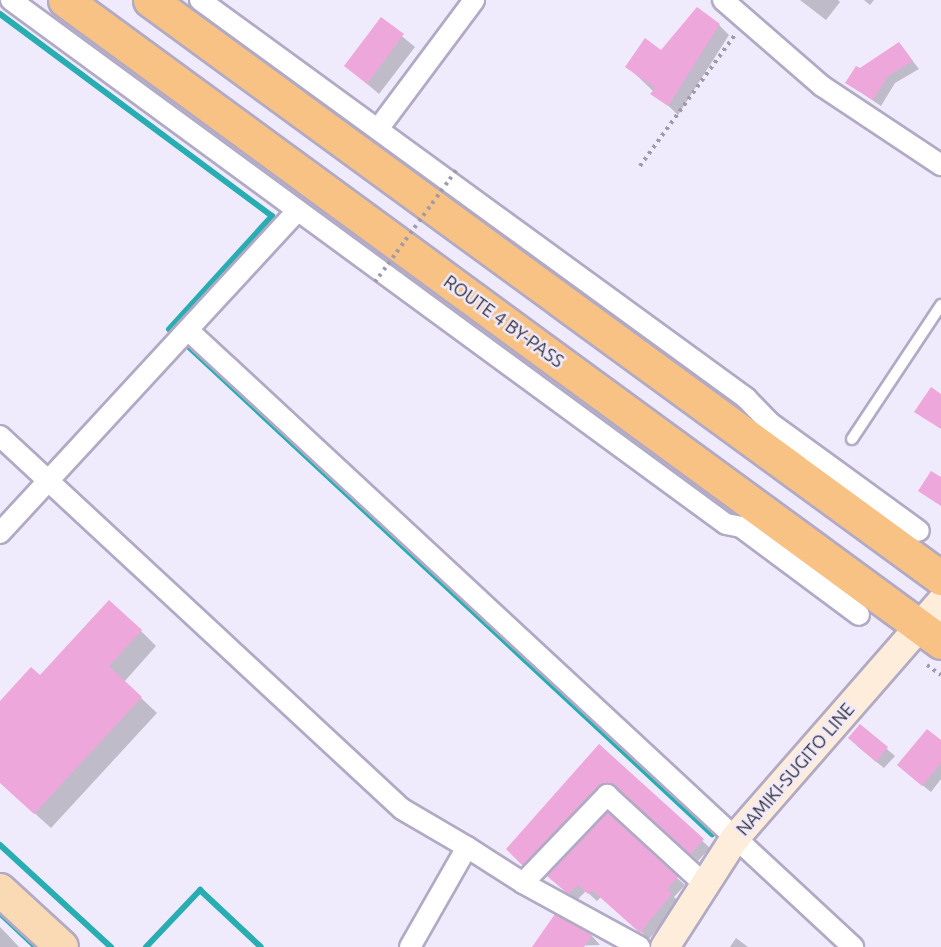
<!DOCTYPE html>
<style>
body{margin:0}
#map{position:relative;width:941px;height:947px;overflow:hidden;background:#efeafc;font-family:Ubuntu,sans-serif}
div>[style]{position:absolute}
[style*='--x']{left:calc(var(--x)*1px);top:calc(var(--y)*1px);width:calc(var(--w)*1px);rotate:calc(var(--a)*1deg)}
.shadow>*{inset:0;background:#0003}
.stream>*{height:6px;margin:-3px;padding:0 3px;transform-origin:3px;border-radius:3px;background:#28adb2}
.building>*{inset:0;background:#eea7db}
.path>*{height:4px;margin-top:-2px;transform-origin:0;background:repeating-linear-gradient(90deg,#9e9aa9 0 3px,transparent 0 7.5px)}
.roads{filter:drop-shadow(2px 0 #b2aac5) drop-shadow(-2px 0 #b2aac5) drop-shadow(0 2px #b2aac5) drop-shadow(0 -2px #b2aac5)}
.lane>*{height:10px;margin:-5px;padding:0 5px;transform-origin:5px;border-radius:5px;background:#fff}
.street>*{height:20px;margin:-10px;padding:0 10px;transform-origin:10px;border-radius:10px;background:#fff}
.secondary>*{height:28px;margin:-14px;padding:0 14px;transform-origin:14px;border-radius:14px;background:#fdedda}
.primary>*{height:32px;margin:-16px;padding:0 16px;transform-origin:16px;border-radius:16px;background:#fadab5}
.highway>*{height:33px;margin:-16.5px;padding:0 16.5px;transform-origin:16.5px;border-radius:16.5px;background:#f7c284}
.path-bridge>*{height:4px;margin-top:-2px;transform-origin:0;background:repeating-linear-gradient(90deg,#9e9aa9 0 3px,transparent 0 7.5px)}
span{translate:-50% -50%;white-space:nowrap;text-align:center;line-height:1.15;-webkit-text-stroke:5px #efeafc;paint-order:stroke}
.street-label{font-size:18px;color:#33303b}
</style>
<div id="map">
<div class="shadow">
<div style="clip-path:polygon(800px 0,838px 0,840px 2px,826px 20px)"></div>
<div style="clip-path:polygon(864px 0,874px 0,870px 5px)"></div>
<div style="clip-path:polygon(381px 19px,415px 47px,379px 94px,346px 66px)"></div>
<div style="clip-path:polygon(719px 25px,729px 35px,678px 115px,627px 66px)"></div>
<div style="clip-path:polygon(899px 44px,919px 69px,895px 83px,881px 106px,847px 83px)"></div>
<div style="clip-path:polygon(141px 631px,156px 646px,124px 682px,157px 713px,51px 828px,0 782px,0 705px,40px 677px)"></div>
<div style="clip-path:polygon(860px 726px,895px 756px,884px 768px,857px 746px)"></div>
<div style="clip-path:polygon(941px 742px,941px 779px,931px 792px,907px 773px)"></div>
<div style="clip-path:polygon(599px 746px,710px 848px,698px 861px,624px 793px,612px 790px,531px 872px,508px 849px)"></div>
<div style="clip-path:polygon(677px 878px,685px 885px,674px 897px,679px 902px,649px 939px,601px 897px,597px 901px,586px 891px,577px 900px,556px 883px)"></div>
<div style="clip-path:polygon(556px 916px,592px 936px,600px 945px,534px 947px)"></div>
<div style="clip-path:polygon(0 927px,5px 932px,19px 947px,0 947px)"></div>
<div style="clip-path:polygon(736px 938px,748px 947px,730px 947px)"></div>
</div>
<div class="stream">
<div style="--x:0;--y:14;--w:339;--a:36.6"></div>
<div style="--x:272;--y:216;--w:153;--a:132.3"></div>
<div style="--x:189;--y:347;--w:715;--a:42.96"></div>
<div style="--x:0;--y:845;--w:151;--a:42.6"></div>
<div style="--x:0;--y:913;--w:50;--a:43.4"></div>
<div style="--x:146;--y:947;--w:79;--a:-46.5"></div>
<div style="--x:200;--y:890;--w:83;--a:43.1"></div>
</div>
<div class="building">
<div style="clip-path:polygon(697px 7px,720px 24px,668px 106px,650px 94px,655px 88px,625px 67px,645px 38px,661px 50px)"></div>
<div style="clip-path:polygon(381px 17px,404px 34px,367px 84px,344px 66px)"></div>
<div style="clip-path:polygon(899px 42px,913px 61px,888px 76px,873px 100px,845px 83px,856px 66px,860px 68px)"></div>
<div style="clip-path:polygon(931px 387px,941px 394px,941px 429px,914px 412px)"></div>
<div style="clip-path:polygon(931px 471px,941px 477px,941px 506px,918px 491px)"></div>
<div style="clip-path:polygon(109px 600px,142px 630px,109px 666px,142px 697px,34px 814px,0 783px,0 701px,31px 667px,40px 675px)"></div>
<div style="clip-path:polygon(860px 724px,888px 747px,876px 762px,848px 738px)"></div>
<div style="clip-path:polygon(927px 729px,941px 740px,941px 763px,922px 786px,897px 765px)"></div>
<div style="clip-path:polygon(599px 744px,704px 839px,690px 855px,615px 786px,604px 783px,523px 866px,506px 849px)"></div>
<div style="clip-path:polygon(608px 812px,678px 877px,667px 889px,672px 893px,640px 933px,592px 890px,588px 894px,578px 885px,568px 894px,547px 876px)"></div>
<div style="clip-path:polygon(555px 914px,592px 935px,584px 947px,532px 947px)"></div>
</div>
<div class="path">
<div style="--x:640;--y:166;--w:162;--a:-54.1"></div>
<div style="--x:927;--y:665;--w:17;--a:36"></div>
</div>
<div class="roads">
<div class="lane">
<div style="--x:852;--y:439;--w:161;--a:-56.4"></div>
</div>
<div class="street">
<div style="--x:11;--y:0;--w:886;--a:36.24"></div>
<div style="--x:726;--y:524;--w:15;--a:11"></div>
<div style="--x:741;--y:527;--w:147;--a:36.7"></div>
<div style="--x:200;--y:0;--w:676;--a:36.09"></div>
<div style="--x:746;--y:398;--w:33;--a:46"></div>
<div style="--x:769;--y:422;--w:185;--a:36"></div>
<div style="--x:723;--y:0;--w:131;--a:41"></div>
<div style="--x:822;--y:86;--w:143;--a:33.6"></div>
<div style="--x:378;--y:129;--w:161;--a:-53.3"></div>
<div style="--x:189;--y:331;--w:906;--a:42.85"></div>
<div style="--x:0;--y:436;--w:548;--a:42.86"></div>
<div style="--x:402;--y:809;--w:75;--a:30.3"></div>
<div style="--x:0;--y:533;--w:439;--a:-47.3"></div>
<div style="--x:523;--y:883;--w:122;--a:-46.3"></div>
<div style="--x:607;--y:795;--w:132;--a:42.5"></div>
<div style="--x:410;--y:947;--w:115;--a:-60.3"></div>
<div style="--x:467;--y:847;--w:67;--a:32.7"></div>
<div style="--x:523;--y:883;--w:133;--a:28.7"></div>
</div>
<div class="secondary">
<div style="--x:665;--y:947;--w:130;--a:-57.3"></div>
<div style="--x:735;--y:838;--w:313;--a:-48.9"></div>
</div>
<div class="primary">
<div style="--x:0;--y:890;--w:84;--a:42.6"></div>
</div>
<div class="highway">
<div style="--x:65;--y:0;--w:1086;--a:36.24"></div>
<div style="--x:150;--y:0;--w:980;--a:36.16"></div>
</div>
</div>
<div class="path-bridge">
<div style="--x:375;--y:282;--w:140;--a:-54"></div>
</div>
<div class="street-label">
<span style="left:504px;top:321px;rotate:36deg">ROUTE 4 BY-PASS</span>
<span style="left:795px;top:769px;rotate:-49deg">NAMIKI-SUGITO LINE</span>
</div>
</div>
